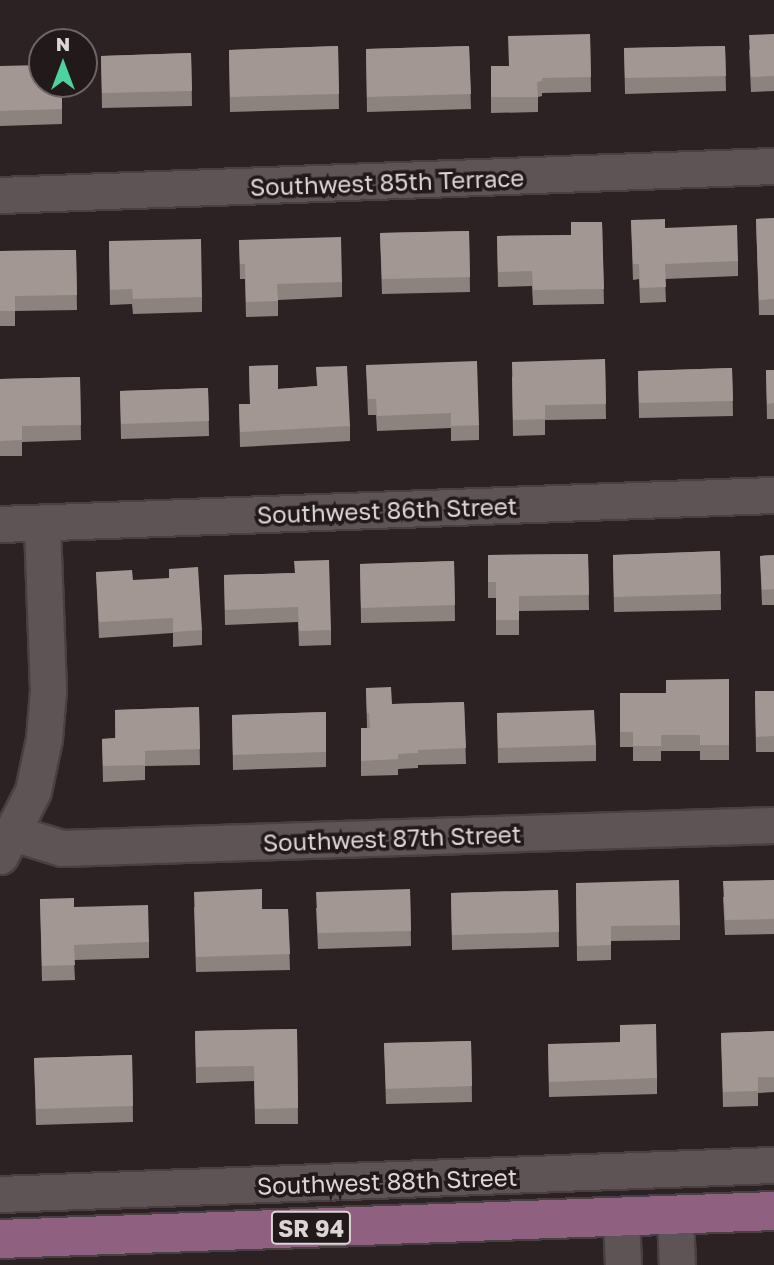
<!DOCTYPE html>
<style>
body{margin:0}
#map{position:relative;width:774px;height:1265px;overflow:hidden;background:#2c2223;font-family:"Golos Text",sans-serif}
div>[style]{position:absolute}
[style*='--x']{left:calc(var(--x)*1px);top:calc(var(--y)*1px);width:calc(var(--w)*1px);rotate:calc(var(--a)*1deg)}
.roads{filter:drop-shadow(2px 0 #484041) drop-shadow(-2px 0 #484041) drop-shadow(0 2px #484041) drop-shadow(0 -2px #484041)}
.street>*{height:35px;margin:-17.5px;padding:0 17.5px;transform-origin:17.5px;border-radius:17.5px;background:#5f5455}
.primary>*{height:38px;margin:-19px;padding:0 19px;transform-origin:19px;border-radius:19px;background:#906080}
.wall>*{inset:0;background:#8c827e}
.building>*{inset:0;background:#a39793}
span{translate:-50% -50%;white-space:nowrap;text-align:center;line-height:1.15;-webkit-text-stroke:7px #22191a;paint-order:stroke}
.shield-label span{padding:2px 5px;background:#22191a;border:2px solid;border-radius:5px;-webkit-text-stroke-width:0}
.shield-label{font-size:23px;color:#dcd5d6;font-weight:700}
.street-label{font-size:24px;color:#dcd5d6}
.north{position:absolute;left:28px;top:28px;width:70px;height:70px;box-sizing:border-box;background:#22191a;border:2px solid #6c6465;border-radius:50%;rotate:0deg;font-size:19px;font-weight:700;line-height:28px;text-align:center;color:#dcd5d6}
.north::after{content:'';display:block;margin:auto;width:24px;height:32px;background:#4bd49b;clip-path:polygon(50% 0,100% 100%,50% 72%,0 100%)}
</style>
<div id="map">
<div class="roads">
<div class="street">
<div style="--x:0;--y:195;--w:775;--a:-2.15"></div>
<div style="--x:0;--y:524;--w:775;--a:-2.15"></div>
<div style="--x:13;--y:833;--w:51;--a:17"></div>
<div style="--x:62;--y:848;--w:712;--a:-1.85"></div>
<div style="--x:0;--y:856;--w:73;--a:-63.1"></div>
<div style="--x:33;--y:791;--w:53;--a:-78.1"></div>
<div style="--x:44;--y:739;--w:49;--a:-85.3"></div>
<div style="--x:48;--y:690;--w:167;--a:-92.1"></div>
<div style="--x:0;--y:1194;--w:775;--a:-2.15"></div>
<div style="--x:675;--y:1214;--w:51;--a:87.8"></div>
<div style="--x:621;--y:1217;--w:48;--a:87.6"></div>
</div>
<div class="primary">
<div style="--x:0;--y:1239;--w:775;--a:-2.07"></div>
</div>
</div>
<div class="wall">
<div style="clip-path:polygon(590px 34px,591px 92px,542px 93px,542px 96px,538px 97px,538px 112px,491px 113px,491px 66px,509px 66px)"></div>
<div style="clip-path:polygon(774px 34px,774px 91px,751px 92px,749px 50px)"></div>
<div style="clip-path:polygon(338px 46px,339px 109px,230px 112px,229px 50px)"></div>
<div style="clip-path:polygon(469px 46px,471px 109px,367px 112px,366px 49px)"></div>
<div style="clip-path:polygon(725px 46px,726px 91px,625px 94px,624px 48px)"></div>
<div style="clip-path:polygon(191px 53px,192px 106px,102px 108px,101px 56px)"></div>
<div style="clip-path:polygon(0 66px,62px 84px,62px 124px,0 126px)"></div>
<div style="clip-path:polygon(774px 218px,774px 315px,759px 315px,756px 219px)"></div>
<div style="clip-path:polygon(631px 220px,665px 228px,738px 261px,738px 276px,665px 279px,666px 302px,640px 303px,639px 279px,633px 280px)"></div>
<div style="clip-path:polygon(602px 222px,604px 304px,533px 305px,532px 286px,498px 287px,497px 236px,571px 235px)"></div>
<div style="clip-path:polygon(469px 231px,470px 292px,382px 294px,380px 233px)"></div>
<div style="clip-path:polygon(239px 240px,342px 282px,342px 297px,278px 300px,278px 316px,246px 317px,245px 279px,240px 279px)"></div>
<div style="clip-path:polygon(109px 241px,202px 297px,202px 312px,133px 314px,132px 304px,110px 305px)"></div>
<div style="clip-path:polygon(76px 250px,77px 310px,15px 311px,15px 326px,0 326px,0 251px)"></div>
<div style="clip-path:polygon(605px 359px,606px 419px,545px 420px,545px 435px,513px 436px,512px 377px)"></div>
<div style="clip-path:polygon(366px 365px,479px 425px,479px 440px,451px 441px,451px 428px,377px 431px,376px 415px,368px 415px)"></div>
<div style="clip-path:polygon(249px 366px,278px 389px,317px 386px,316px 367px,350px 426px,350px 441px,240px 447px,239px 404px,250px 404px)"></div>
<div style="clip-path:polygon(732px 368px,733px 416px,639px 418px,638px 371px)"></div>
<div style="clip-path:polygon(766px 370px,774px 370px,774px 419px,767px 419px)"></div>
<div style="clip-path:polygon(80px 377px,81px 440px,22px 442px,22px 456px,0 456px,0 379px)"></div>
<div style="clip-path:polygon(208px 388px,209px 436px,121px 439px,120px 391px)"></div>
<div style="clip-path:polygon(720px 551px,721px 610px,614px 612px,613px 555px)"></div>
<div style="clip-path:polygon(588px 554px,589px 610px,519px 611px,519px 635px,496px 635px,496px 598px,488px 598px,488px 555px)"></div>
<div style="clip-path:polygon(774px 555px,774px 605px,762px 605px,760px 556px)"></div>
<div style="clip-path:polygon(454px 561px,455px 621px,361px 623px,360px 564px)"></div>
<div style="clip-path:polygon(96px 572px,133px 580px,202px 630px,202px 645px,173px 647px,173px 633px,99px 638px)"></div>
<div style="clip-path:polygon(294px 573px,331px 630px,331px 645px,299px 646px,298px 622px,225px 625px,224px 575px)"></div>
<div style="clip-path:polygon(729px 679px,729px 760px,700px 760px,700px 751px,661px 751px,661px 761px,633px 761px,633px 747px,620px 747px,620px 693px,666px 693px)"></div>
<div style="clip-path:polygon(366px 688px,392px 704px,464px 702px,466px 764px,418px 765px,418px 768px,398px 769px,398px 775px,361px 776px,361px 728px,367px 728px)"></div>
<div style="clip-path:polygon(755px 691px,774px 691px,774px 752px,756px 752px)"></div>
<div style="clip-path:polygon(199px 707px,200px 765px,145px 766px,145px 780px,103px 782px,102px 739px,115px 738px,115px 710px)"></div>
<div style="clip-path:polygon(326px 712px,326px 767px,233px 770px,232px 715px)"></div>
<div style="clip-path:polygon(497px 713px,596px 745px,596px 761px,498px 763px)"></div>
<div style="clip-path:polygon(774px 880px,774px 934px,725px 935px,723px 897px)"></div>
<div style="clip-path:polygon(576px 883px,680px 925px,680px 940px,611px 941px,611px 960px,577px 961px)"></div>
<div style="clip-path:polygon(410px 889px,411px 946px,318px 949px,316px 908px)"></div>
<div style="clip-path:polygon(558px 890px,559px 947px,452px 950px,451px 893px)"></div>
<div style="clip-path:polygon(40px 899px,74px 907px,149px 942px,149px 958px,74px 960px,75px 980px,42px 981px)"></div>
<div style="clip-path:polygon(194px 907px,262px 909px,288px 909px,290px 970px,196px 972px)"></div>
<div style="clip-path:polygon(297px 1029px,298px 1124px,255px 1124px,254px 1081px,196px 1083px,195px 1031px)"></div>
<div style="clip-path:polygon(774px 1031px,774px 1092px,758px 1093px,758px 1106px,723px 1107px,721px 1033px)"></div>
<div style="clip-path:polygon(471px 1041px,472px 1102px,386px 1104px,384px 1043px)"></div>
<div style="clip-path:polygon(548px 1044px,657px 1078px,657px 1094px,549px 1097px)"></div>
<div style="clip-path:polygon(132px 1055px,133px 1122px,36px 1125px,34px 1058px)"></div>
</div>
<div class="building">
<div style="clip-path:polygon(590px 34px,591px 77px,542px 78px,542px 81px,537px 82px,538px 97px,491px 97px,491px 66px,509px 66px,508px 36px)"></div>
<div style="clip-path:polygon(774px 34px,774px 76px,751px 77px,749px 35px)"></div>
<div style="clip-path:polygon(338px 46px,339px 94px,230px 97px,229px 50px)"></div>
<div style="clip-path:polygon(469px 46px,471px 94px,367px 97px,366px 49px)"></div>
<div style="clip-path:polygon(725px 46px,726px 76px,625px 78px,624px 48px)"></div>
<div style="clip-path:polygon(191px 53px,192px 91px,102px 93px,101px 56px)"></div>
<div style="clip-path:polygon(42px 65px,42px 84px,62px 84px,62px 109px,0 111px,0 66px)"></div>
<div style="clip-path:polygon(774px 218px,774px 299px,759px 300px,756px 219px)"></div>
<div style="clip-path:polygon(665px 219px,665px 228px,737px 225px,738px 261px,665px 264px,666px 287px,640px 288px,639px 264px,633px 264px,631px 220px)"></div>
<div style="clip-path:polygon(571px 222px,602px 222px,604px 289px,533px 290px,532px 271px,498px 272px,497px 236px,571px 235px)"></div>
<div style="clip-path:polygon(469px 231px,470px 277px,382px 279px,380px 233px)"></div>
<div style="clip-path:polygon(341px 237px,342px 282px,277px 284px,278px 301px,246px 302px,245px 264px,240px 264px,239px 240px)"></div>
<div style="clip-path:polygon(201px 239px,202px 297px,133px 299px,132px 289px,110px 290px,109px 241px)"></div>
<div style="clip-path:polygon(76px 250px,77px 295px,15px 296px,15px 311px,0 311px,0 251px)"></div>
<div style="clip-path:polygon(605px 359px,606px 404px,545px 405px,545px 419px,513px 420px,512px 362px)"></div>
<div style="clip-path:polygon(477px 361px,479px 425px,451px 426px,451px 413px,377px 416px,376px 399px,368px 399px,366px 365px)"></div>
<div style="clip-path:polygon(278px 365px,278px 389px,318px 386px,316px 367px,347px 366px,350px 426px,240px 432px,239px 404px,250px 404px,249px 366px)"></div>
<div style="clip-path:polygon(732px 368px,733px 401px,639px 403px,638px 371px)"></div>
<div style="clip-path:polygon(766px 370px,774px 370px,774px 403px,767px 404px)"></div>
<div style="clip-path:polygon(80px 377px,81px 425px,22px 426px,22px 440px,0 441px,0 379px)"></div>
<div style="clip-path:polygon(208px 388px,209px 421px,121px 424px,120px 391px)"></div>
<div style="clip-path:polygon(720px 551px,721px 594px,614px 597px,613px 555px)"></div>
<div style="clip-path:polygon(588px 554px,589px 595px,519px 596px,519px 620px,496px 620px,496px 582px,488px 582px,488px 555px)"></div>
<div style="clip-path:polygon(774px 555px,774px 589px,762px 590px,760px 556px)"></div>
<div style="clip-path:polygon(329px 560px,331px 630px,299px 631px,298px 607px,225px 610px,224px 575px,295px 573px,294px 561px)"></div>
<div style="clip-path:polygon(454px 561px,455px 605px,361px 608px,360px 564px)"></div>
<div style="clip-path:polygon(198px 567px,202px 630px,173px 632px,173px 618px,99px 622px,96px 572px,132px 570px,133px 580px,169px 578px,169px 569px)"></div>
<div style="clip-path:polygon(729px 679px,729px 745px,700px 745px,700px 735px,661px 735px,661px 746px,633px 746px,633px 732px,620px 732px,620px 693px,666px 693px,666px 680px)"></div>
<div style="clip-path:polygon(391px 687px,392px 704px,464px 702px,466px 748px,418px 750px,418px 753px,398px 754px,398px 759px,361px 761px,361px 728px,370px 728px,369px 713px,367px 713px,366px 688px)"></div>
<div style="clip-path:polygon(755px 691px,774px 691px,774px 736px,756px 737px)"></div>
<div style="clip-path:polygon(199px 707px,200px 749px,145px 751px,145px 765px,103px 766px,102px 739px,116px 738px,115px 710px)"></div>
<div style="clip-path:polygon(594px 710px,596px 745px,498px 748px,497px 713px)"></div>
<div style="clip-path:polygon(326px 712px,326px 752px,233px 755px,232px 715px)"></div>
<div style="clip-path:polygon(679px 880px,680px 925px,611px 926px,611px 945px,577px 946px,576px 883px)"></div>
<div style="clip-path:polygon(774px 880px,774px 919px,725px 920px,723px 881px)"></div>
<div style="clip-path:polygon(262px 889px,262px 909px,288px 909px,290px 954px,196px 957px,194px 892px)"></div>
<div style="clip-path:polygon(410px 889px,411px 931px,318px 933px,316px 892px)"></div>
<div style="clip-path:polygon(558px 890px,559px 932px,452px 935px,451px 893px)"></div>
<div style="clip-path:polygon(74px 898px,74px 907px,148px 905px,149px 942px,74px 945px,75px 965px,42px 966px,40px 899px)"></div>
<div style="clip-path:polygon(656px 1024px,657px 1078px,549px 1082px,548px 1044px,620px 1042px,620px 1025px)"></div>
<div style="clip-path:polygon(297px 1029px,298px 1108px,255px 1109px,254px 1066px,196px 1067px,195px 1031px)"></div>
<div style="clip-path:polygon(774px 1031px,774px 1077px,758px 1077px,758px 1091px,723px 1092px,721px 1033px)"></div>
<div style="clip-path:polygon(471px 1041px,472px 1086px,386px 1089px,384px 1043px)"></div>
<div style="clip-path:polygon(132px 1055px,133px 1106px,36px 1109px,34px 1058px)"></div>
</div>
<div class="shield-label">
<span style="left:311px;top:1228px">SR 94</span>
</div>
<div class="street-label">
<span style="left:387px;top:182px;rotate:-2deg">Southwest 85th Terrace</span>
<span style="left:387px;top:510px;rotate:-2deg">Southwest 86th Street</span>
<span style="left:392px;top:838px;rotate:-2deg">Southwest 87th Street</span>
<span style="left:387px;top:1181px;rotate:-2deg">Southwest 88th Street</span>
</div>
<div class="north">N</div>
</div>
